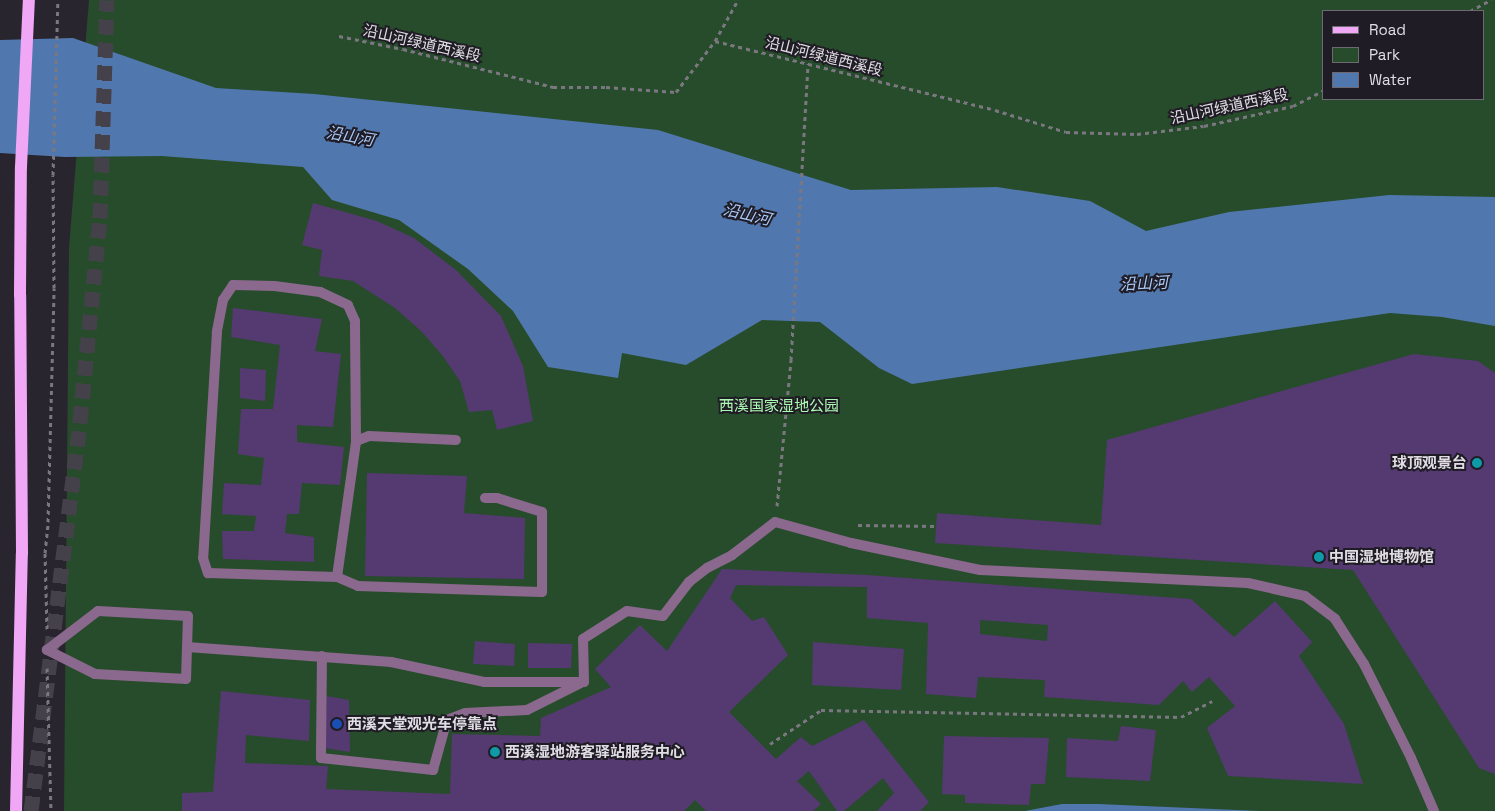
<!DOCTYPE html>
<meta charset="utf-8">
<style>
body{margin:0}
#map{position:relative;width:1495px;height:811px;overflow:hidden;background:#29252f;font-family:"Space Grotesk","Noto Sans SC",sans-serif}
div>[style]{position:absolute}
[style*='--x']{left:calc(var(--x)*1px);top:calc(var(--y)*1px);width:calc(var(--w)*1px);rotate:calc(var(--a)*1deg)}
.green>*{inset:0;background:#274c2b}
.water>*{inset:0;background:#5178ae}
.building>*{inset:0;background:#553971}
.highway-tunnel>*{height:15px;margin-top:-7.5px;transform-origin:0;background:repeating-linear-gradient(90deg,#44414a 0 15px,transparent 0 23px)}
.path>*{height:3px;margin-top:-1.5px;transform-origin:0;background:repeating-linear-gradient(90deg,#7b7780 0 4px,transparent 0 8px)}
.lane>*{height:10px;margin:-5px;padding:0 5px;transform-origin:5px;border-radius:5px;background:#8b688d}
.street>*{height:10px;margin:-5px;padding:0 5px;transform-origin:5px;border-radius:5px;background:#8b688d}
.primary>*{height:12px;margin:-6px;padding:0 6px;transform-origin:6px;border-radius:6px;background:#f0a7f6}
.dots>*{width:14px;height:14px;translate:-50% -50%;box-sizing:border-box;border:2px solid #201c25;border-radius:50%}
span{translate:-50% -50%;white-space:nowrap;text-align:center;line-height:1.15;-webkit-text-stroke:4px #201c25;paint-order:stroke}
.street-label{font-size:15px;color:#e0dde4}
.park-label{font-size:15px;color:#acfbb2}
.poi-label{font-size:15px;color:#e0dde4;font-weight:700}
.right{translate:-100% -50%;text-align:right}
.left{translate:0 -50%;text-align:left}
.water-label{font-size:16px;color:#a8caf9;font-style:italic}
.legend{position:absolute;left:1322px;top:10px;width:162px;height:90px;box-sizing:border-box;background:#201c25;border:1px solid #6d6971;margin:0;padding:6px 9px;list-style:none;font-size:15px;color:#e0dde4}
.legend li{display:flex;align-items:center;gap:10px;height:25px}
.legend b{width:25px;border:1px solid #6d6971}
</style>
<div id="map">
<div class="green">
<div style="clip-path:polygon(evenodd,89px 0,1495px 0,1495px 811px,64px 811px,69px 248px,89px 0,1324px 11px,1484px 11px,1484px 99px,1324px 99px,1324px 11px)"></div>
</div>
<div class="water">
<div style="clip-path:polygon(73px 38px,216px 88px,314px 94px,658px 130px,851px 190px,997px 187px,1090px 201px,1146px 231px,1229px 212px,1389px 195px,1495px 197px,1495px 326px,1442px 317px,1390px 313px,912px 384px,879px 368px,820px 322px,762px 320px,686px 365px,622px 353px,618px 378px,548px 367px,513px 311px,468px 269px,399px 220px,332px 200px,303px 167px,162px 156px,65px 157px,0 153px,0 40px)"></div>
<div style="clip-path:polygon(1062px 804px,1098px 804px,1260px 811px,1025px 811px)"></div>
</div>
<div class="building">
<div style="clip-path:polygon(313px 203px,377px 221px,414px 238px,456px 270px,501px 316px,523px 366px,533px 421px,497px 430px,492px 410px,469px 412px,460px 381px,442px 355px,421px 331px,395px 308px,353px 281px,319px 276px,322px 250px,302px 245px)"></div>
<div style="clip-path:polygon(233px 308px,322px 319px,315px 351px,341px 354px,333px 427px,297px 425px,297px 442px,344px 447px,340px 485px,302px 483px,299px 514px,287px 514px,285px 533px,314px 537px,314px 562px,223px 559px,222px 531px,254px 531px,256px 516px,222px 514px,224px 483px,261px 485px,264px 458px,238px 454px,241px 409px,273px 409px,280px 345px,231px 337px)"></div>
<div style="clip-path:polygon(1414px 354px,1478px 361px,1495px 373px,1495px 774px,1479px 768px,1353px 570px,935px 543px,937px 513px,1101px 525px,1107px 440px)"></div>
<div style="clip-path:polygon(240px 368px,266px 370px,265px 401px,240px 398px)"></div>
<div style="clip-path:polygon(367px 473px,467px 476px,464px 513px,525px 518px,524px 579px,365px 576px)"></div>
<div style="clip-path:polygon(evenodd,722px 569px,867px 575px,1191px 599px,1234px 637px,1275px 601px,1312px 642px,1299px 656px,1344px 724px,1363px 784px,1228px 776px,1207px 728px,1235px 706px,1209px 677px,1192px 692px,1183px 681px,1159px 705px,1044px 697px,1045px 680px,978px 677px,976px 698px,926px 694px,928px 623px,867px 618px,867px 587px,736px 585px,730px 598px,752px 621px,764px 617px,788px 655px,729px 712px,776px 759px,801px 737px,812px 746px,864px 720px,929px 802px,920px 811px,877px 811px,894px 793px,883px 778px,844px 811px,837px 811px,809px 771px,797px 781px,821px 804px,813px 811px,706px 811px,695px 800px,684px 811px,182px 811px,182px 793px,213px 792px,221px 691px,310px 700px,309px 741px,246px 735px,245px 763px,328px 766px,326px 789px,450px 794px,452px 734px,540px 736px,541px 718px,611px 687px,595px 669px,640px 625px,667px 651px,722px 569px,980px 620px,1048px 625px,1047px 641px,980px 634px,980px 620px)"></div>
<div style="clip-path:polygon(475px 641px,515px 644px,514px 666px,473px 664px)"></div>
<div style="clip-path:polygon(813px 642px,904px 649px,901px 690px,812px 685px)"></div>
<div style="clip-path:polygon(528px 643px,572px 644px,571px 668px,528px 668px)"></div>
<div style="clip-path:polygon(327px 696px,349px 700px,350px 752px,324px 748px)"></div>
<div style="clip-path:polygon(1121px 726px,1156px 730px,1150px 781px,1066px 777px,1067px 738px,1118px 741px)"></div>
<div style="clip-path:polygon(944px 736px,1049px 738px,1045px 784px,1031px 784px,1029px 805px,965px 803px,965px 795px,942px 794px)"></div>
</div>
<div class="highway-tunnel">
<div style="--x:31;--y:811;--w:393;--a:-82.8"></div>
<div style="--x:80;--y:421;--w:204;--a:-84.4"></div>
<div style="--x:100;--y:218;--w:218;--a:-88.2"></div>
</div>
<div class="path">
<div style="--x:1470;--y:11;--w:24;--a:-28"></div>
<div style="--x:339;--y:36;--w:65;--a:11.5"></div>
<div style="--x:403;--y:49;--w:155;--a:14.2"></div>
<div style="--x:553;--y:87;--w:53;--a:0"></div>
<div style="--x:606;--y:87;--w:70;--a:4.1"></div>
<div style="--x:676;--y:92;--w:64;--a:-52.6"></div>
<div style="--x:715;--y:41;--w:288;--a:13.8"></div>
<div style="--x:995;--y:110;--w:74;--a:17.2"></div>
<div style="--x:1066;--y:132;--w:71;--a:1.6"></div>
<div style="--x:1137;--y:134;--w:67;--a:-6.8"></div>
<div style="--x:1204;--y:126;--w:91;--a:-12.7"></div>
<div style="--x:1293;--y:106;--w:35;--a:-27"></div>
<div style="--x:715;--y:41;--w:47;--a:-60.7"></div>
<div style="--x:777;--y:506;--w:147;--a:-84.5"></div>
<div style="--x:791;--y:360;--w:297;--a:-86.7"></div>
<div style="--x:858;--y:525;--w:78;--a:0.7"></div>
<div style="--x:47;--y:629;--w:76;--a:-91.5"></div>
<div style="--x:45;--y:553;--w:31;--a:-84"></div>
<div style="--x:48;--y:522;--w:234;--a:-88.5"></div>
<div style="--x:54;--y:288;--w:113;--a:-90.5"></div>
<div style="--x:53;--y:175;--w:175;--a:-88.4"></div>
<div style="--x:47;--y:668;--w:143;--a:88.4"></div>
<div style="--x:770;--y:744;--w:61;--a:-33.7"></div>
<div style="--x:821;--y:710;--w:360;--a:1.1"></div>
<div style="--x:1181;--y:717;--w:35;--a:-27"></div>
</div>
<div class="lane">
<div style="--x:356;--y:441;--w:120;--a:-90.5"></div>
<div style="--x:355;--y:321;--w:17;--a:-114"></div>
<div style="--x:348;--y:305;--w:31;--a:-155"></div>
<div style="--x:320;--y:292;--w:46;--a:-172.6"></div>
<div style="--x:274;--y:286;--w:41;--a:-178.6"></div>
<div style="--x:233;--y:285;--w:18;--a:124"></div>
<div style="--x:223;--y:300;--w:33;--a:101"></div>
<div style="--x:217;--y:332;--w:226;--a:93.5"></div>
<div style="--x:203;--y:558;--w:16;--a:72"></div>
<div style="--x:208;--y:573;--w:129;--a:1.8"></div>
<div style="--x:337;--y:577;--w:137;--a:-82"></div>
<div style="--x:356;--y:441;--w:14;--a:-21"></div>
<div style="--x:369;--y:436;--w:87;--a:2.6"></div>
<div style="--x:337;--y:577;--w:23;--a:23"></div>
<div style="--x:358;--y:586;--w:184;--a:1.9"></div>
<div style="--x:542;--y:592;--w:80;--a:-90"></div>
<div style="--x:542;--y:512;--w:47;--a:-162.7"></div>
<div style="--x:497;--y:498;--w:12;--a:180"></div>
</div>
<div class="street">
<div style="--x:98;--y:611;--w:90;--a:3.2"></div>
<div style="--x:188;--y:616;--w:63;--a:91.8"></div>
<div style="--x:186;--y:679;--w:91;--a:-176.9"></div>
<div style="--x:95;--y:674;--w:54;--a:-153.4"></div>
<div style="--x:47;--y:650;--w:64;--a:-37.4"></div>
<div style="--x:187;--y:647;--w:205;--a:4.2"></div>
<div style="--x:391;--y:662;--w:95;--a:12.1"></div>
<div style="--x:484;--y:682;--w:100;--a:0"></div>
<div style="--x:584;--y:682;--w:43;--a:-91.3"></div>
<div style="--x:583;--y:639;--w:52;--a:-32.5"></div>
<div style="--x:627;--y:611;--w:36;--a:8"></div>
<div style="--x:663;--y:616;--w:43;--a:-52.6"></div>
<div style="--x:689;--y:582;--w:23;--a:-38"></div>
<div style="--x:707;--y:568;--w:28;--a:-27"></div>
<div style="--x:732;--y:555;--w:54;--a:-37.5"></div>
<div style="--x:775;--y:522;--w:79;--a:15.4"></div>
<div style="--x:851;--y:543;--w:132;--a:11.8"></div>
<div style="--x:980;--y:570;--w:268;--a:2.8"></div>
<div style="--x:1248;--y:583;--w:58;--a:12.8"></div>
<div style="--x:1305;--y:596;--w:38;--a:37"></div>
<div style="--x:1335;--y:619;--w:54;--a:57.2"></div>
<div style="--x:1364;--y:664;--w:105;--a:63.4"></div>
<div style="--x:1411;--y:758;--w:58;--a:66.5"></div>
<div style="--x:322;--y:656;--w:102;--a:90.6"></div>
<div style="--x:321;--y:758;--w:113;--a:6.1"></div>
<div style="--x:433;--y:770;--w:52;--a:-74.4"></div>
<div style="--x:447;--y:720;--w:19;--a:-21"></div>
<div style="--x:465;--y:713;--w:62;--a:-2.8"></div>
<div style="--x:527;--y:710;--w:60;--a:-26.6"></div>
</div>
<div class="primary">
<div style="--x:16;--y:811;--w:258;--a:-88.7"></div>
<div style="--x:22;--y:553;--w:258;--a:-90.4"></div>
<div style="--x:20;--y:295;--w:128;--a:-89.6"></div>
<div style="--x:21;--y:167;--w:167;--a:-87.3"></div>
</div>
<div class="dots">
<div style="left:1477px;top:463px;background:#0f9aa8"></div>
<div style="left:1319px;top:557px;background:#0f9aa8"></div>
<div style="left:337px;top:724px;background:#1a4fb4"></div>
<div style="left:495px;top:752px;background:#0f9aa8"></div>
</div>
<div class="street-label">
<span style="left:422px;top:43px;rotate:13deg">沿山河绿道西溪段</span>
<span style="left:824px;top:56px;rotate:14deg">沿山河绿道西溪段</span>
<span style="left:1229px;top:106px;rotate:-12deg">沿山河绿道西溪段</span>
</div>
<div class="park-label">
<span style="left:779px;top:406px">西溪国家湿地公园</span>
</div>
<div class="poi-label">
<span class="right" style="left:1467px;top:463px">球顶观景台</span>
<span class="left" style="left:1329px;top:557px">中国湿地博物馆</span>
<span class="left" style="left:347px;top:724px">西溪天堂观光车停靠点</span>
<span class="left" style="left:505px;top:752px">西溪湿地游客驿站服务中心</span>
</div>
<div class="water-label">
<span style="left:350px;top:137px;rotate:10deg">沿山河</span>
<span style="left:747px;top:215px;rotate:13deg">沿山河</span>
<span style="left:1144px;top:284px;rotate:-3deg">沿山河</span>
</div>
<ul class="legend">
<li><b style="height:6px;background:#f0a7f6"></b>Road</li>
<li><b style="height:14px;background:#274c2b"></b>Park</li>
<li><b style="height:14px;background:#5178ae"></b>Water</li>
</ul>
</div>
